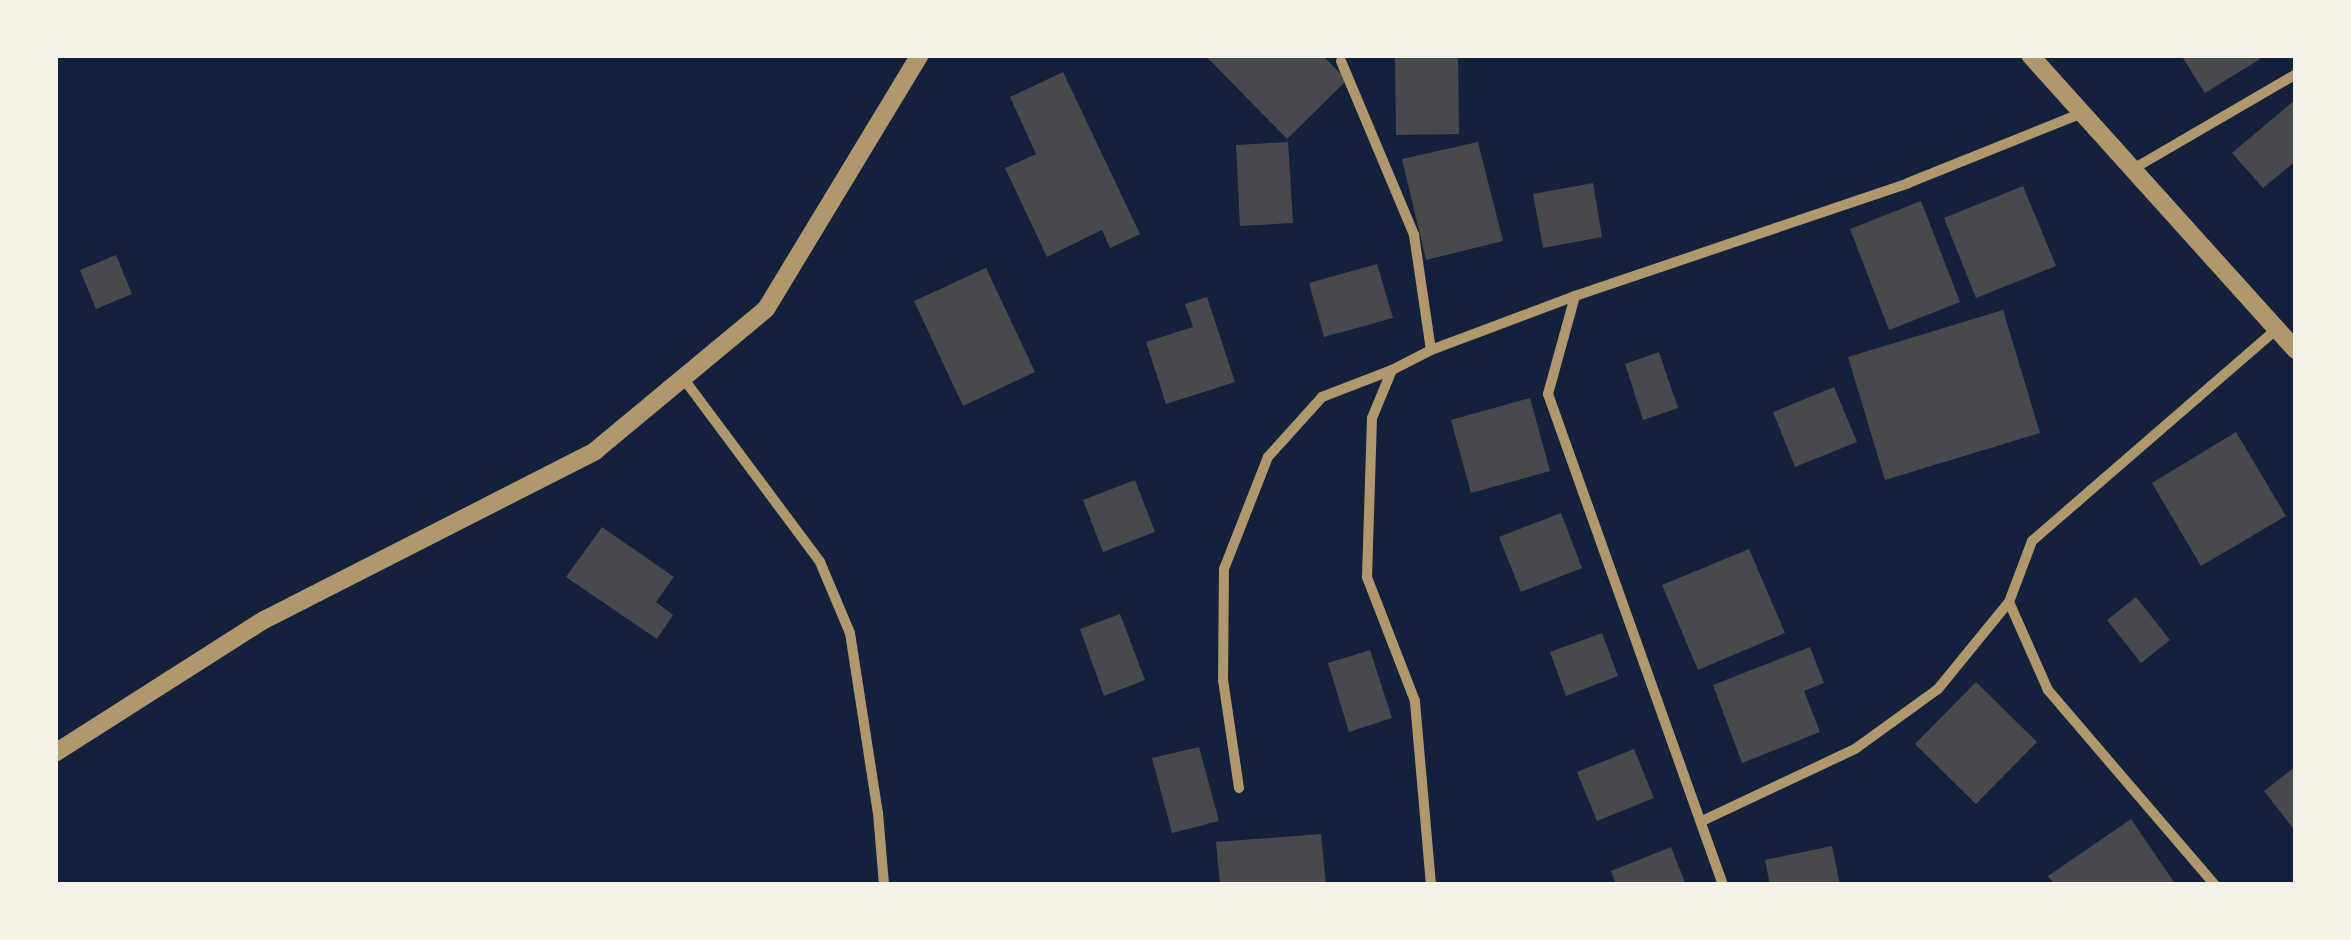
<!DOCTYPE html>
<style>
body{margin:0}
#map{position:relative;width:2351px;height:940px;overflow:hidden;background:#14213d;font-family:Karla,sans-serif}
div>[style]{position:absolute}
[style*='--x']{left:calc(var(--x)*1px);top:calc(var(--y)*1px);width:calc(var(--w)*1px);rotate:calc(var(--a)*1deg)}
.building>*{inset:0;background:#48494c}
.minor>*{height:10px;margin:-5px;padding:0 5px;transform-origin:5px;border-radius:5px;background:#b1986c}
.tertiary>*{height:18px;margin:-9px;padding:0 9px;transform-origin:9px;border-radius:9px;background:#b1986c}
span{translate:-50% -50%;white-space:nowrap;text-align:center;line-height:1.15;-webkit-text-stroke:8px #f6f1e7;paint-order:stroke}
.frame{position:absolute;inset:0;border:58px solid #f6f1e7;pointer-events:none}
</style>
<div id="map">
<div class="building">
<div style="clip-path:polygon(1205px 55px,1322px 55px,1347px 80px,1287px 139px)"></div>
<div style="clip-path:polygon(1395px 55px,1458px 55px,1459px 134px,1396px 135px)"></div>
<div style="clip-path:polygon(2181px 55px,2257px 55px,2260px 59px,2205px 93px)"></div>
<div style="clip-path:polygon(1063px 72px,1140px 234px,1110px 248px,1102px 230px,1047px 257px,1005px 168px,1036px 154px,1010px 97px)"></div>
<div style="clip-path:polygon(2296px 99px,2296px 161px,2263px 188px,2232px 153px)"></div>
<div style="clip-path:polygon(1288px 142px,1293px 223px,1240px 226px,1236px 145px)"></div>
<div style="clip-path:polygon(1478px 142px,1503px 241px,1426px 260px,1402px 159px)"></div>
<div style="clip-path:polygon(1593px 183px,1602px 237px,1543px 248px,1533px 194px)"></div>
<div style="clip-path:polygon(2023px 186px,2056px 266px,1976px 298px,1944px 218px)"></div>
<div style="clip-path:polygon(1921px 201px,1960px 302px,1889px 330px,1850px 229px)"></div>
<div style="clip-path:polygon(116px 255px,132px 294px,96px 309px,80px 270px)"></div>
<div style="clip-path:polygon(1377px 264px,1393px 318px,1324px 337px,1309px 283px)"></div>
<div style="clip-path:polygon(986px 268px,1035px 372px,963px 406px,914px 301px)"></div>
<div style="clip-path:polygon(1207px 297px,1235px 382px,1166px 404px,1146px 342px,1193px 327px,1185px 304px)"></div>
<div style="clip-path:polygon(2003px 310px,2040px 433px,1885px 480px,1848px 357px)"></div>
<div style="clip-path:polygon(1659px 352px,1678px 408px,1643px 420px,1625px 364px)"></div>
<div style="clip-path:polygon(1834px 387px,1857px 442px,1795px 467px,1773px 412px)"></div>
<div style="clip-path:polygon(1530px 398px,1550px 471px,1471px 493px,1451px 420px)"></div>
<div style="clip-path:polygon(2236px 432px,2286px 516px,2201px 566px,2152px 483px)"></div>
<div style="clip-path:polygon(1135px 480px,1155px 532px,1103px 552px,1083px 500px)"></div>
<div style="clip-path:polygon(1561px 513px,1582px 568px,1521px 592px,1499px 537px)"></div>
<div style="clip-path:polygon(602px 527px,674px 577px,656px 602px,673px 615px,657px 639px,566px 577px)"></div>
<div style="clip-path:polygon(1749px 549px,1785px 633px,1698px 670px,1662px 585px)"></div>
<div style="clip-path:polygon(2136px 597px,2170px 640px,2141px 663px,2107px 620px)"></div>
<div style="clip-path:polygon(1120px 614px,1145px 680px,1104px 696px,1080px 629px)"></div>
<div style="clip-path:polygon(1602px 633px,1618px 676px,1566px 696px,1550px 652px)"></div>
<div style="clip-path:polygon(1810px 647px,1824px 683px,1804px 691px,1820px 732px,1742px 763px,1713px 685px)"></div>
<div style="clip-path:polygon(1370px 650px,1392px 718px,1349px 732px,1328px 663px)"></div>
<div style="clip-path:polygon(1976px 682px,2037px 742px,1976px 804px,1915px 744px)"></div>
<div style="clip-path:polygon(1199px 747px,1219px 821px,1172px 833px,1152px 758px)"></div>
<div style="clip-path:polygon(1634px 749px,1654px 798px,1597px 821px,1577px 772px)"></div>
<div style="clip-path:polygon(2296px 766px,2296px 832px,2264px 791px)"></div>
<div style="clip-path:polygon(2131px 819px,2176px 885px,2055px 885px,2048px 876px)"></div>
<div style="clip-path:polygon(1321px 834px,1326px 885px,1220px 885px,1216px 842px)"></div>
<div style="clip-path:polygon(1832px 846px,1840px 885px,1770px 885px,1765px 860px)"></div>
<div style="clip-path:polygon(1671px 847px,1686px 885px,1616px 885px,1611px 871px)"></div>
</div>
<div class="minor">
<div style="--x:1341;--y:61;--w:189;--a:67.2"></div>
<div style="--x:1414;--y:235;--w:116;--a:81.6"></div>
<div style="--x:2133;--y:169;--w:189;--a:-30.2"></div>
<div style="--x:1575;--y:296;--w:102;--a:105.4"></div>
<div style="--x:1548;--y:394;--w:521;--a:70.38"></div>
<div style="--x:683;--y:378;--w:229;--a:53.3"></div>
<div style="--x:820;--y:562;--w:77;--a:67.1"></div>
<div style="--x:850;--y:633;--w:182;--a:81.2"></div>
<div style="--x:878;--y:813;--w:72;--a:85.2"></div>
<div style="--x:1239;--y:788;--w:109;--a:-98.4"></div>
<div style="--x:1223;--y:680;--w:111;--a:-89.5"></div>
<div style="--x:1224;--y:569;--w:120;--a:-68.6"></div>
<div style="--x:1268;--y:457;--w:81;--a:-48"></div>
<div style="--x:1322;--y:397;--w:75;--a:-21.1"></div>
<div style="--x:1702;--y:821;--w:169;--a:-25.2"></div>
<div style="--x:1855;--y:749;--w:102;--a:-35.9"></div>
<div style="--x:1938;--y:689;--w:112;--a:-50.8"></div>
<div style="--x:1431;--y:885;--w:185;--a:-95"></div>
<div style="--x:1415;--y:701;--w:133;--a:-111.2"></div>
<div style="--x:1367;--y:577;--w:159;--a:-88.2"></div>
<div style="--x:1372;--y:418;--w:52;--a:-67.4"></div>
<div style="--x:1392;--y:370;--w:44;--a:-27.1"></div>
<div style="--x:1431;--y:350;--w:154;--a:-20.6"></div>
<div style="--x:1575;--y:296;--w:352;--a:-18.7"></div>
<div style="--x:1908;--y:183;--w:191;--a:-21.9"></div>
<div style="--x:2215;--y:885;--w:257;--a:-130.6"></div>
<div style="--x:2048;--y:690;--w:96;--a:-113.9"></div>
<div style="--x:2009;--y:602;--w:65;--a:-69.3"></div>
<div style="--x:2032;--y:541;--w:324;--a:-40.9"></div>
</div>
<div class="tertiary">
<div style="--x:2030;--y:55;--w:397;--a:48"></div>
<div style="--x:55;--y:753;--w:248;--a:-32.5"></div>
<div style="--x:264;--y:620;--w:372;--a:-27"></div>
<div style="--x:595;--y:451;--w:222;--a:-39.7"></div>
<div style="--x:766;--y:309;--w:297;--a:-58.8"></div>
</div>
<div class="frame"></div>
</div>
